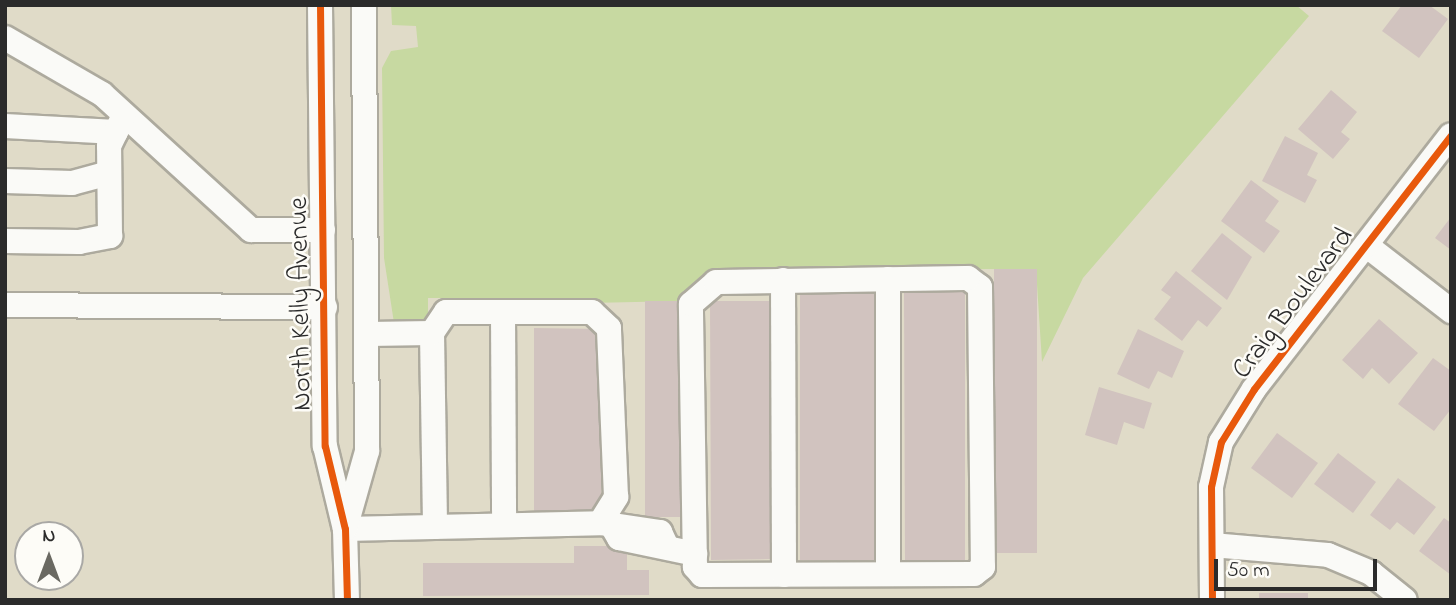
<!DOCTYPE html>
<style>
body{margin:0}
#map{position:relative;width:1456px;height:605px;overflow:hidden;background:#e0dbc8;font-family:"Indie Flower",sans-serif}
div>[style]{position:absolute}
[style*='--x']{left:calc(var(--x)*1px);top:calc(var(--y)*1px);width:calc(var(--w)*1px);rotate:calc(var(--a)*1deg)}
.green>*{inset:0;background:#c7d9a1}
.building>*{inset:0;background:#d1c3bf}
.roads{filter:drop-shadow(2px 0 #adaa9e) drop-shadow(-2px 0 #adaa9e) drop-shadow(0 2px #adaa9e) drop-shadow(0 -2px #adaa9e)}
.minor>*{height:24px;margin:-12px;padding:0 12px;transform-origin:12px;border-radius:12px;background:#fafaf7}
.cycleway>*{height:7px;margin:-3.5px;padding:0 3.5px;transform-origin:3.5px;border-radius:3.5px;background:#e8590c}
span{translate:-50% -50%;white-space:nowrap;text-align:center;line-height:1.15;-webkit-text-stroke:5px #fdfcf7;paint-order:stroke}
.street-label{font-size:28px;color:#2b2b2b}
.frame{position:absolute;inset:0;border:7px solid #2b2b2b;pointer-events:none}
.north{position:absolute;left:14px;top:521px;width:70px;height:70px;box-sizing:border-box;background:#fdfcf7;border:2px solid #a9a8a5;border-radius:50%;rotate:0deg;font-size:19px;font-weight:700;line-height:28px;text-align:center;color:#2b2b2b}
.north::after{content:'';display:block;margin:auto;width:24px;height:32px;background:#6a6962;clip-path:polygon(50% 0,100% 100%,50% 72%,0 100%)}
.scale{position:absolute;left:1214px;top:559px;width:163px;height:32px;box-sizing:border-box;border:4px solid #2b2b2b;border-top:0;padding-left:9px;font-size:21px;line-height:24px;white-space:nowrap;color:#2b2b2b;-webkit-text-stroke:5px #fdfcf7;paint-order:stroke}
</style>
<div id="map">
<div class="green">
<div style="clip-path:polygon(391px 5px,1296px 5px,1309px 16px,1083px 278px,1042px 362px,1036px 269px,708px 270px,682px 301px,454px 306px,452px 298px,428px 298px,428px 322px,394px 323px,384px 258px,382px 68px,391px 51px,418px 47px,416px 26px,392px 25px)"></div>
</div>
<div class="building">
<div style="clip-path:polygon(1402px 5px,1429px 5px,1448px 19px,1419px 58px,1382px 31px)"></div>
<div style="clip-path:polygon(1331px 90px,1357px 112px,1341px 132px,1350px 139px,1333px 159px,1298px 129px)"></div>
<div style="clip-path:polygon(1285px 136px,1318px 153px,1307px 175px,1317px 180px,1305px 203px,1262px 181px)"></div>
<div style="clip-path:polygon(1251px 180px,1279px 201px,1265px 221px,1280px 231px,1264px 253px,1221px 221px)"></div>
<div style="clip-path:polygon(1451px 217px,1451px 250px,1435px 238px)"></div>
<div style="clip-path:polygon(1222px 233px,1252px 257px,1227px 300px,1191px 271px)"></div>
<div style="clip-path:polygon(994px 269px,1037px 269px,1037px 553px,994px 553px)"></div>
<div style="clip-path:polygon(1176px 271px,1222px 308px,1207px 327px,1198px 320px,1182px 341px,1154px 319px,1171px 297px,1161px 290px)"></div>
<div style="clip-path:polygon(800px 291px,875px 291px,875px 560px,800px 560px)"></div>
<div style="clip-path:polygon(904px 292px,965px 292px,965px 560px,905px 560px)"></div>
<div style="clip-path:polygon(645px 301px,682px 301px,682px 517px,645px 517px)"></div>
<div style="clip-path:polygon(710px 301px,772px 301px,772px 559px,711px 560px)"></div>
<div style="clip-path:polygon(1379px 319px,1418px 353px,1389px 384px,1372px 368px,1363px 379px,1342px 360px)"></div>
<div style="clip-path:polygon(534px 328px,602px 329px,601px 511px,534px 511px)"></div>
<div style="clip-path:polygon(1138px 329px,1184px 351px,1172px 378px,1158px 371px,1149px 389px,1117px 374px)"></div>
<div style="clip-path:polygon(1433px 358px,1451px 371px,1451px 409px,1434px 431px,1398px 404px)"></div>
<div style="clip-path:polygon(1099px 387px,1152px 403px,1144px 429px,1124px 422px,1117px 445px,1085px 435px)"></div>
<div style="clip-path:polygon(1277px 433px,1318px 463px,1292px 498px,1251px 468px)"></div>
<div style="clip-path:polygon(1338px 453px,1376px 482px,1353px 513px,1314px 484px)"></div>
<div style="clip-path:polygon(1398px 478px,1436px 507px,1414px 535px,1397px 522px,1390px 530px,1370px 515px)"></div>
<div style="clip-path:polygon(1444px 518px,1451px 523px,1451px 575px,1419px 551px)"></div>
<div style="clip-path:polygon(574px 546px,627px 546px,627px 570px,649px 570px,649px 595px,423px 596px,423px 563px,574px 563px)"></div>
<div style="clip-path:polygon(1259px 593px,1308px 593px,1308px 600px,1259px 600px)"></div>
</div>
<div class="roads">
<div class="minor">
<div style="--x:320;--y:5;--w:441;--a:89.4"></div>
<div style="--x:325;--y:446;--w:85;--a:76.5"></div>
<div style="--x:345;--y:529;--w:71;--a:88.4"></div>
<div style="--x:5;--y:38;--w:112;--a:30"></div>
<div style="--x:102;--y:94;--w:202;--a:42.4"></div>
<div style="--x:251;--y:230;--w:72;--a:0"></div>
<div style="--x:5;--y:126;--w:111;--a:3.1"></div>
<div style="--x:5;--y:181;--w:67;--a:1.7"></div>
<div style="--x:72;--y:183;--w:38;--a:-15"></div>
<div style="--x:5;--y:241;--w:74;--a:0.8"></div>
<div style="--x:79;--y:242;--w:32;--a:-11"></div>
<div style="--x:110;--y:236;--w:90;--a:-90.6"></div>
<div style="--x:109;--y:146;--w:34;--a:-64"></div>
<div style="--x:1366;--y:245;--w:108;--a:37.8"></div>
<div style="--x:968;--y:278;--w:15;--a:37"></div>
<div style="--x:980;--y:287;--w:280;--a:89.4"></div>
<div style="--x:983;--y:567;--w:11;--a:142"></div>
<div style="--x:974;--y:574;--w:272;--a:179.8"></div>
<div style="--x:702;--y:575;--w:11;--a:-131"></div>
<div style="--x:695;--y:567;--w:263;--a:-90.9"></div>
<div style="--x:691;--y:304;--w:33;--a:-41"></div>
<div style="--x:716;--y:282;--w:252;--a:-0.9"></div>
<div style="--x:783;--y:280;--w:295;--a:89.8"></div>
<div style="--x:5;--y:305;--w:320;--a:0.4"></div>
<div style="--x:503;--y:312;--w:213;--a:89.7"></div>
<div style="--x:432;--y:333;--w:194;--a:89.1"></div>
<div style="--x:600;--y:523;--w:61;--a:8.5"></div>
<div style="--x:660;--y:532;--w:14;--a:65"></div>
<div style="--x:612;--y:526;--w:14;--a:60"></div>
<div style="--x:619;--y:538;--w:78;--a:11.9"></div>
<div style="--x:345;--y:529;--w:255;--a:-1.3"></div>
<div style="--x:600;--y:523;--w:31;--a:-58"></div>
<div style="--x:616;--y:497;--w:169;--a:-92.4"></div>
<div style="--x:609;--y:328;--w:23;--a:-137"></div>
<div style="--x:592;--y:312;--w:146;--a:180"></div>
<div style="--x:446;--y:312;--w:25;--a:124"></div>
<div style="--x:432;--y:333;--w:64;--a:179.1"></div>
<div style="--x:345;--y:529;--w:81;--a:-74.2"></div>
<div style="--x:367;--y:451;--w:446;--a:-90.4"></div>
<div style="--x:1212;--y:545;--w:116;--a:4.9"></div>
<div style="--x:1328;--y:555;--w:47;--a:22.7"></div>
<div style="--x:1371;--y:573;--w:43;--a:38.5"></div>
<div style="--x:888;--y:574;--w:295;--a:-90"></div>
<div style="--x:1212;--y:600;--w:113;--a:-90.5"></div>
<div style="--x:1211;--y:487;--w:46;--a:-77.5"></div>
<div style="--x:1221;--y:442;--w:62;--a:-58.1"></div>
<div style="--x:1254;--y:389;--w:321;--a:-52.2"></div>
</div>
</div>
<div class="cycleway">
<div style="--x:320;--y:5;--w:441;--a:89.4"></div>
<div style="--x:325;--y:446;--w:85;--a:76.5"></div>
<div style="--x:345;--y:529;--w:71;--a:88.4"></div>
<div style="--x:1212;--y:600;--w:113;--a:-90.5"></div>
<div style="--x:1211;--y:487;--w:46;--a:-77.5"></div>
<div style="--x:1221;--y:442;--w:62;--a:-58.1"></div>
<div style="--x:1254;--y:389;--w:321;--a:-52.2"></div>
</div>
<div class="street-label">
<span style="left:302px;top:304px;rotate:-91deg">North Kelly Avenue</span>
<span style="left:1294px;top:304px;rotate:-53deg">Craig Boulevard</span>
</div>
<div class="frame"></div>
<div class="north">N</div>
<div class="scale">50 m</div>
</div>
